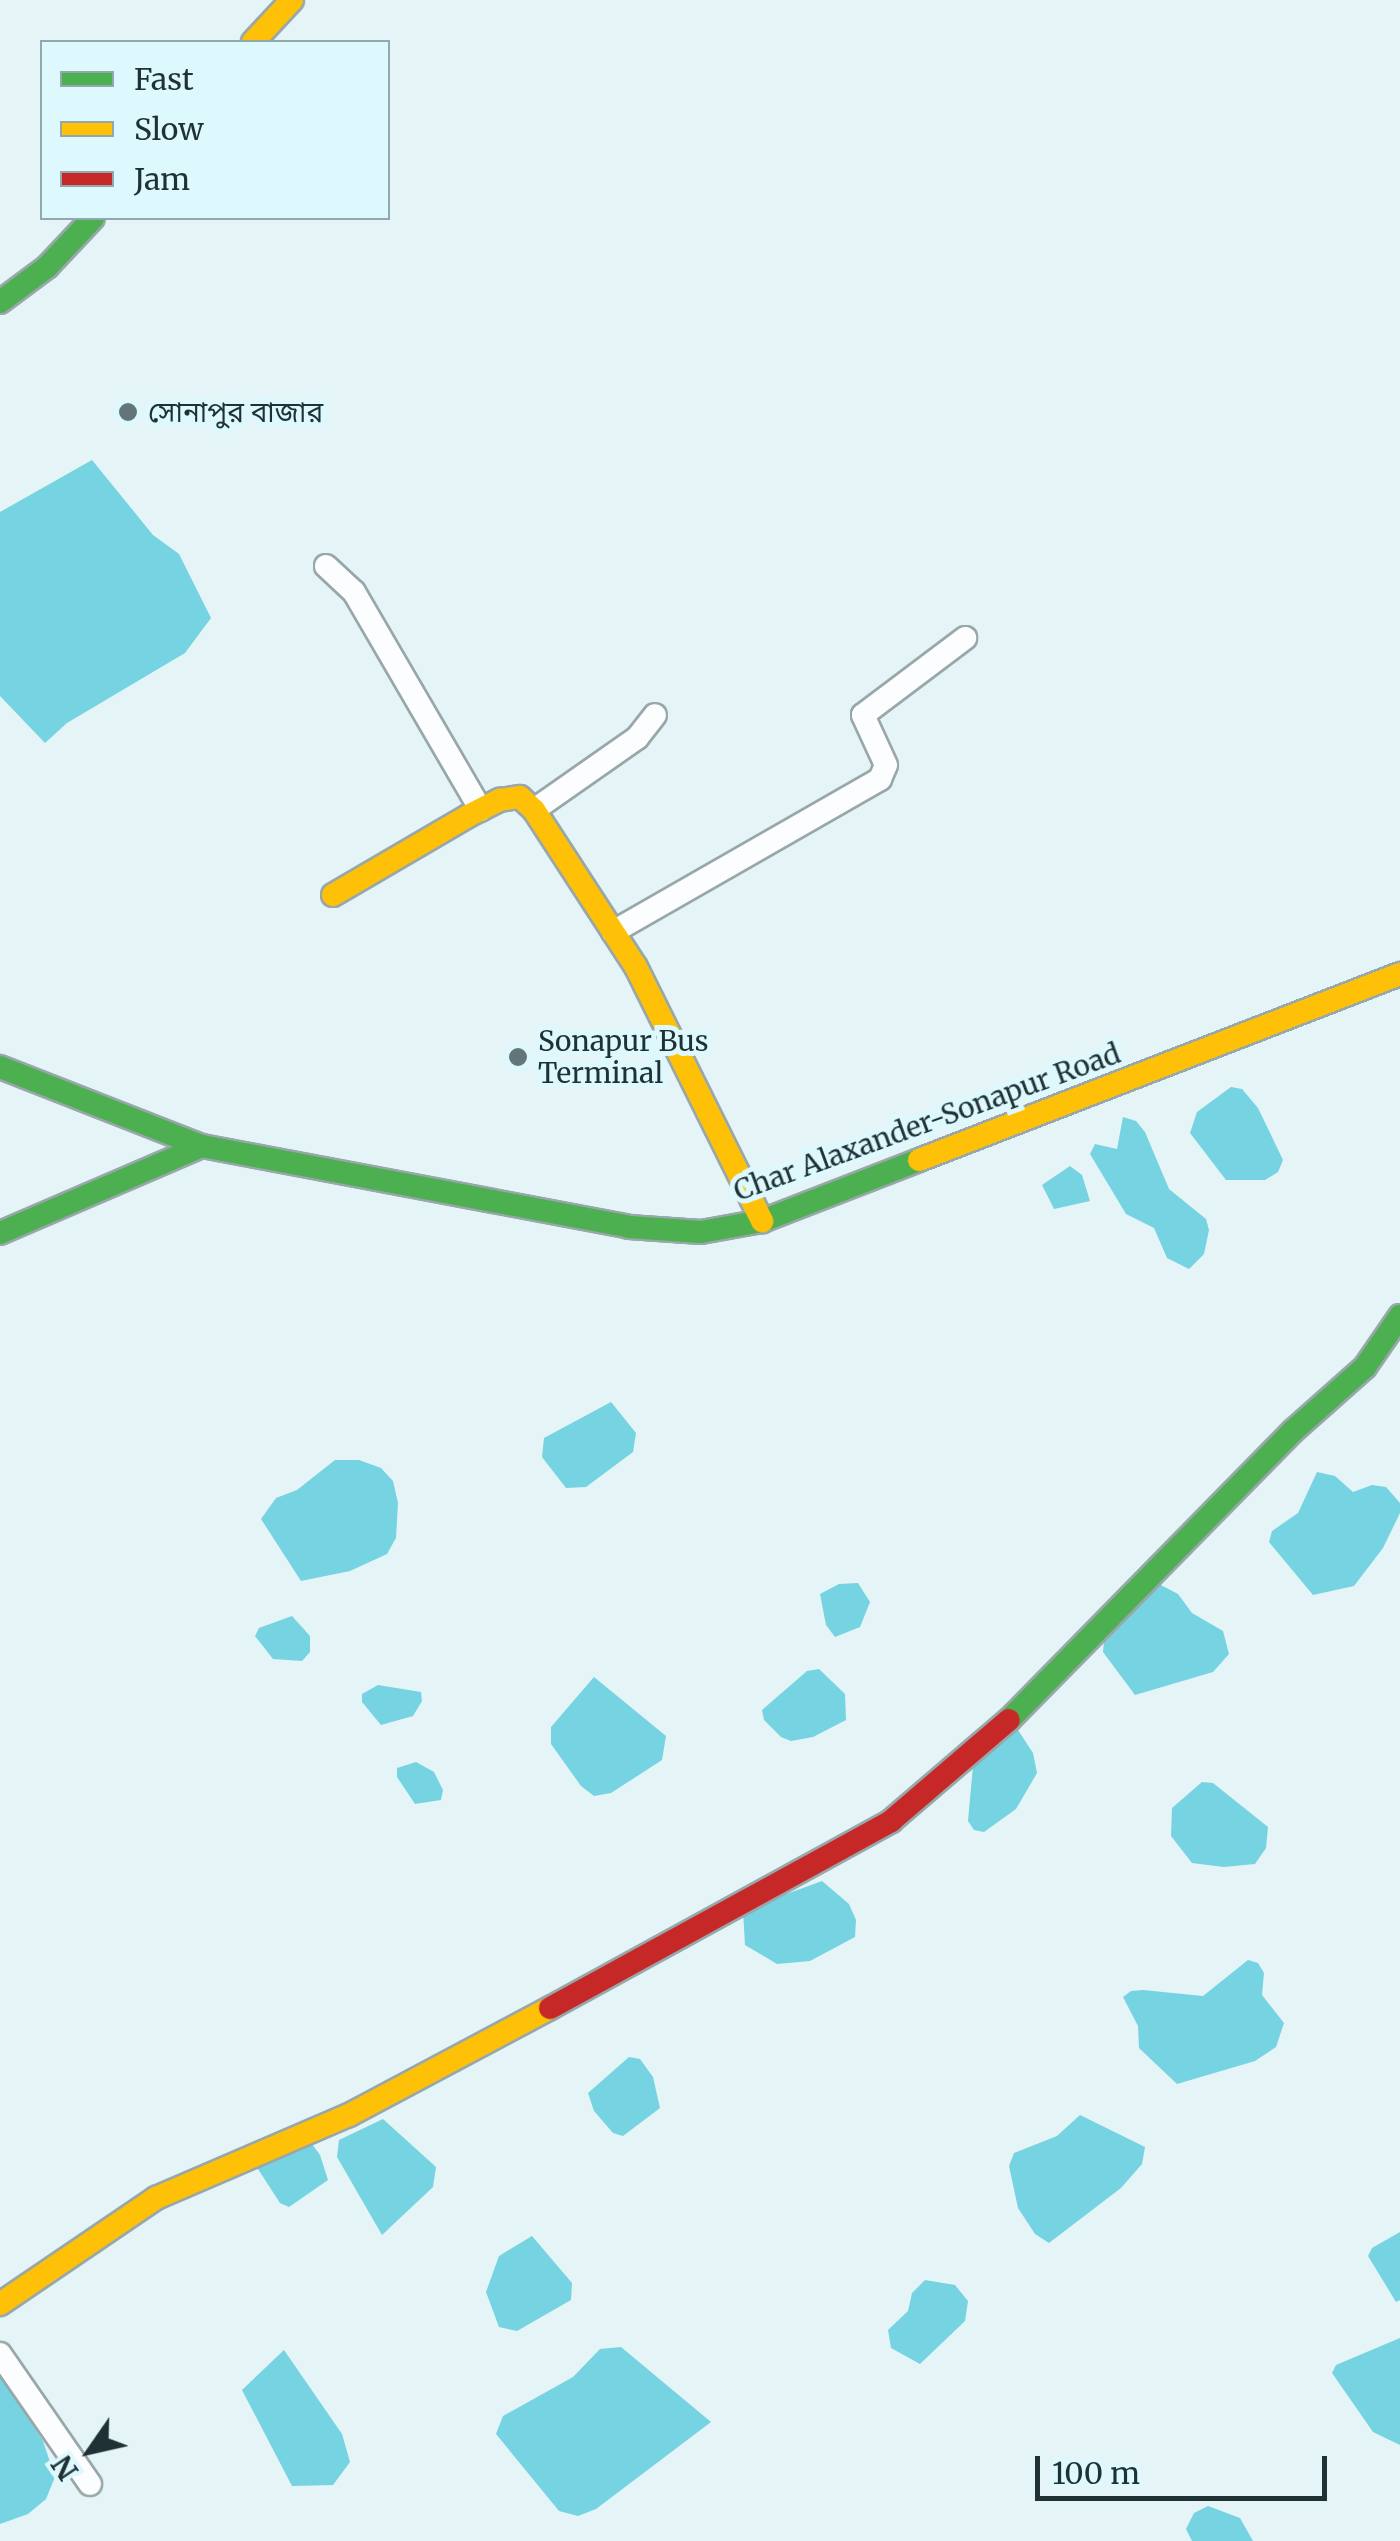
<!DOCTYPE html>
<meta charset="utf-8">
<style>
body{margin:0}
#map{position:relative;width:1400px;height:2541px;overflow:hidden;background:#e5f4f6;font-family:Merriweather,"Noto Sans Bengali",serif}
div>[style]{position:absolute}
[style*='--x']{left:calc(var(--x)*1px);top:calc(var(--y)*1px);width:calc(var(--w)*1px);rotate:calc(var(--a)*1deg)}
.water>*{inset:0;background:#75d3e2}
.roads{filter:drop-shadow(2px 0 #98a7aa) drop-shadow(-2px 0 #98a7aa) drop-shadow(0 2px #98a7aa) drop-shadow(0 -2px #98a7aa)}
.street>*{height:22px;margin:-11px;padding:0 11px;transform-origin:11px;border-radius:11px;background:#fbfdfe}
.fast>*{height:22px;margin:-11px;padding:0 11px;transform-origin:11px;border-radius:11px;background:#4caf50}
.slow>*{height:22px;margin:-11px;padding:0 11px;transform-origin:11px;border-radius:11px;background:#ffc107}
.jam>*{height:22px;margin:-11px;padding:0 11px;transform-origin:11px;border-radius:11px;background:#c62828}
.dots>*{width:28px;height:28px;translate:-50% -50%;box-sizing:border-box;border:5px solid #ddf9fe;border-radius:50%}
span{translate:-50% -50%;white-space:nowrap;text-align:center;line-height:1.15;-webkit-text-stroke:10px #ddf9fe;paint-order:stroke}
.poi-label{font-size:28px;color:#1f3135}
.left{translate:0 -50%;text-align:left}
.street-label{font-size:28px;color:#1f3135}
.legend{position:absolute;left:40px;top:40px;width:350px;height:180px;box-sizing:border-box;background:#ddf9fe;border:2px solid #91a9ae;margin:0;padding:12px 18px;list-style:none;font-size:30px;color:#1f3135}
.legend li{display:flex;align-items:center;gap:20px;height:50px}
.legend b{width:50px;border:2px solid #91a9ae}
.north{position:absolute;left:40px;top:2401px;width:100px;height:100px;-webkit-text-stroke:8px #ddf9fe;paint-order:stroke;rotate:236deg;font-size:28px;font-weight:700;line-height:40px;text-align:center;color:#1f3135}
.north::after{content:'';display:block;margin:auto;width:35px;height:45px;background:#1f3135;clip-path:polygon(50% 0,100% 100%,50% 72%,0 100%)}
.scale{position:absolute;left:1035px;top:2456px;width:292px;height:45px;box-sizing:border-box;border:5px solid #1f3135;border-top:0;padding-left:12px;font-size:30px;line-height:35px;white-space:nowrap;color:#1f3135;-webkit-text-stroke:8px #ddf9fe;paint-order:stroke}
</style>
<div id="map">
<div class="water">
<div style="clip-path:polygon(92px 460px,153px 535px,179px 554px,211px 618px,185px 653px,67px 723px,45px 743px,0 696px,0 512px)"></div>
<div style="clip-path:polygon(1231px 1087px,1242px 1089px,1258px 1108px,1283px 1160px,1278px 1172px,1265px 1180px,1226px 1180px,1190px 1133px,1197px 1112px)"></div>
<div style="clip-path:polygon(1123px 1117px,1136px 1121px,1145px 1132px,1169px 1189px,1206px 1219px,1209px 1230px,1204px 1254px,1189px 1269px,1167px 1258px,1154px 1228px,1126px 1214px,1090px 1154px,1095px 1144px,1117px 1149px)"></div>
<div style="clip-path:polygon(1070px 1166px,1082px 1175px,1090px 1201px,1054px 1209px,1042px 1185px)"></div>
<div style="clip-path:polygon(611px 1402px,636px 1433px,633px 1452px,586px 1487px,566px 1488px,542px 1457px,544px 1438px)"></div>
<div style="clip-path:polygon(335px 1460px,359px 1460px,381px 1468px,393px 1481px,398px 1503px,396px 1538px,387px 1554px,350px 1571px,301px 1581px,261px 1519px,276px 1498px,297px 1490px)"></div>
<div style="clip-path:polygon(1317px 1472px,1335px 1476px,1353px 1492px,1372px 1485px,1386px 1487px,1400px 1503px,1400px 1513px,1383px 1548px,1354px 1586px,1313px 1595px,1269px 1542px,1272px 1531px,1298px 1513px)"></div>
<div style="clip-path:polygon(858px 1583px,870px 1602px,860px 1627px,835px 1637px,826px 1625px,820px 1594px,839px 1584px)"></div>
<div style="clip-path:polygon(1157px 1583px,1178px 1594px,1192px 1613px,1223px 1631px,1229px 1654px,1213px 1672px,1135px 1695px,1103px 1652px,1104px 1639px)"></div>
<div style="clip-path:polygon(292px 1616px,310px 1636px,310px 1652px,302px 1661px,273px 1659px,255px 1636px,259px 1628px)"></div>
<div style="clip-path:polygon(819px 1669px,845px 1694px,846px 1720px,813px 1737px,791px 1741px,781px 1737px,764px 1720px,762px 1710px,807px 1671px)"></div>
<div style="clip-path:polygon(594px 1677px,666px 1736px,662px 1760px,611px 1793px,594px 1796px,581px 1786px,551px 1744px,551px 1727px)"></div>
<div style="clip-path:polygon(378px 1685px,421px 1692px,422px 1701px,413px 1716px,381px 1725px,362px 1702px,362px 1694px)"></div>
<div style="clip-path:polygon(1014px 1724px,1033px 1753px,1037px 1773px,1016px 1809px,984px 1832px,974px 1830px,968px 1821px,974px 1755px)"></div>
<div style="clip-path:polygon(416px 1762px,434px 1772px,443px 1790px,441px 1800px,415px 1804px,397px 1777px,397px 1768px)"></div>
<div style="clip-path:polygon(1202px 1782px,1213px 1783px,1268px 1827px,1266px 1848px,1255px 1864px,1224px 1867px,1192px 1863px,1171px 1836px,1172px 1808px)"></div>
<div style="clip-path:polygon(822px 1881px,849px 1904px,856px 1920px,855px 1937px,810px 1961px,777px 1964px,745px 1945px,743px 1910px)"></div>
<div style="clip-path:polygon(1248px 1960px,1258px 1963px,1264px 1973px,1262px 1995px,1284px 2023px,1276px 2047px,1255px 2061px,1177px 2084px,1139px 2048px,1138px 2026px,1123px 1997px,1131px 1991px,1143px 1990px,1203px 1996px)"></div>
<div style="clip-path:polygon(629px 2057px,640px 2059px,653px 2077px,660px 2108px,623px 2136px,613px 2133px,594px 2111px,588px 2093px)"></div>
<div style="clip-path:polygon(1080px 2115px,1145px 2147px,1142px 2164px,1121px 2188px,1049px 2243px,1035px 2234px,1018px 2208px,1009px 2166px,1014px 2153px,1057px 2136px)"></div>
<div style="clip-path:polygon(383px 2119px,436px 2167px,433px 2187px,382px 2235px,337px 2157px,339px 2140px)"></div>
<div style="clip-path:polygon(309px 2140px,320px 2155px,328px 2180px,289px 2207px,280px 2203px,256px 2166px)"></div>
<div style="clip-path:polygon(1400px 2232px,1400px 2300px,1396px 2302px,1368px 2256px,1372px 2248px)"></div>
<div style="clip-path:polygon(532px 2236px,572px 2283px,571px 2300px,517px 2331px,499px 2327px,486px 2292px,499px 2256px)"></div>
<div style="clip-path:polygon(925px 2280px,955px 2285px,968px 2301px,965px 2321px,920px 2364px,891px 2348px,888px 2330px,908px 2311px,912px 2293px)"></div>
<div style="clip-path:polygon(1400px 2338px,1400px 2445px,1373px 2432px,1332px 2373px,1336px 2365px)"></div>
<div style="clip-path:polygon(621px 2347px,711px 2422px,596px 2509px,578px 2516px,559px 2511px,496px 2434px,503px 2416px,573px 2377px,600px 2349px)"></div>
<div style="clip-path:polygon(284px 2350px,342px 2434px,350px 2462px,333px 2485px,292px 2486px,242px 2390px)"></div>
<div style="clip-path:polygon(0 2373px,43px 2441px,55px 2477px,46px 2499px,28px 2514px,0 2524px)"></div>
<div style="clip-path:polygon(1208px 2506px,1240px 2518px,1253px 2541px,1192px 2541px,1186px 2529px,1194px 2513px)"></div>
</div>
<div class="roads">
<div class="street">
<div style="--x:326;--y:566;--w:38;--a:43"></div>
<div style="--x:354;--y:592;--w:252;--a:59.8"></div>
<div style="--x:534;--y:810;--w:126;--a:-35"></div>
<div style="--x:637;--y:738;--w:29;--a:-52"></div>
<div style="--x:613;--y:932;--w:308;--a:-29.8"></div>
<div style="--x:880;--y:779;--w:15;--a:-67"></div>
<div style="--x:886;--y:765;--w:55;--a:-114.7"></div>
<div style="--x:863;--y:715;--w:128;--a:-37"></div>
<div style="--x:0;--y:2354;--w:158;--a:55.3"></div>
</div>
<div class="fast">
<div style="--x:0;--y:302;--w:59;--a:-36.7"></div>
<div style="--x:47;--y:267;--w:67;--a:-46.8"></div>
<div style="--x:0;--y:1067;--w:217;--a:21.4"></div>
<div style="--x:202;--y:1146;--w:435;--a:10.7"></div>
<div style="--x:629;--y:1227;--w:72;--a:4"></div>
<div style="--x:701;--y:1232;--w:62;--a:-10.2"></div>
<div style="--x:762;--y:1221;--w:168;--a:-21.2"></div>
<div style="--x:0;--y:1233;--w:220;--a:-23.3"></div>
<div style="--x:1009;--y:1720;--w:405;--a:-45.5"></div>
<div style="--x:1293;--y:1431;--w:96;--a:-41.6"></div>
<div style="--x:1365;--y:1367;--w:62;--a:-55.5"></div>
</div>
<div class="slow">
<div style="--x:253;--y:42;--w:57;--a:-47.1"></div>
<div style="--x:333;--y:895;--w:156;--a:-30.3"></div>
<div style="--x:468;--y:816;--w:36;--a:-27"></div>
<div style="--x:500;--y:800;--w:20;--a:-9"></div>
<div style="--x:520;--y:797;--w:19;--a:43"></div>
<div style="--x:534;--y:810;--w:187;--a:57"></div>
<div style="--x:636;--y:967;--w:284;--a:63.6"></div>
<div style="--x:919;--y:1160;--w:516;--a:-21.14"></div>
<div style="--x:0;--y:2304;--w:189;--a:-34.2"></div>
<div style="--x:156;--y:2198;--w:210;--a:-23.3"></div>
<div style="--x:349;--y:2115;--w:228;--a:-28"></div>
</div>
<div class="jam">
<div style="--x:550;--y:2008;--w:389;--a:-28.7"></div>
<div style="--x:891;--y:1821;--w:155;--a:-40.6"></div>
</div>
</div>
<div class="dots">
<div style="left:128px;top:412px;background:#647579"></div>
<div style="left:518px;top:1057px;background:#647579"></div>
</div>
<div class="poi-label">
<span class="left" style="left:148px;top:412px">সোনাপুর বাজার</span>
<span class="left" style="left:538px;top:1057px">Sonapur Bus<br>Terminal</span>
</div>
<div class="street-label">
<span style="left:927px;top:1122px;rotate:-20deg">Char Alaxander-Sonapur Road</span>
</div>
<ul class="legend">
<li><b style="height:12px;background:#4caf50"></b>Fast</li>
<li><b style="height:12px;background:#ffc107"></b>Slow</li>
<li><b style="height:12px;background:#c62828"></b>Jam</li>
</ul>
<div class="north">N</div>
<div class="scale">100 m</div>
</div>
